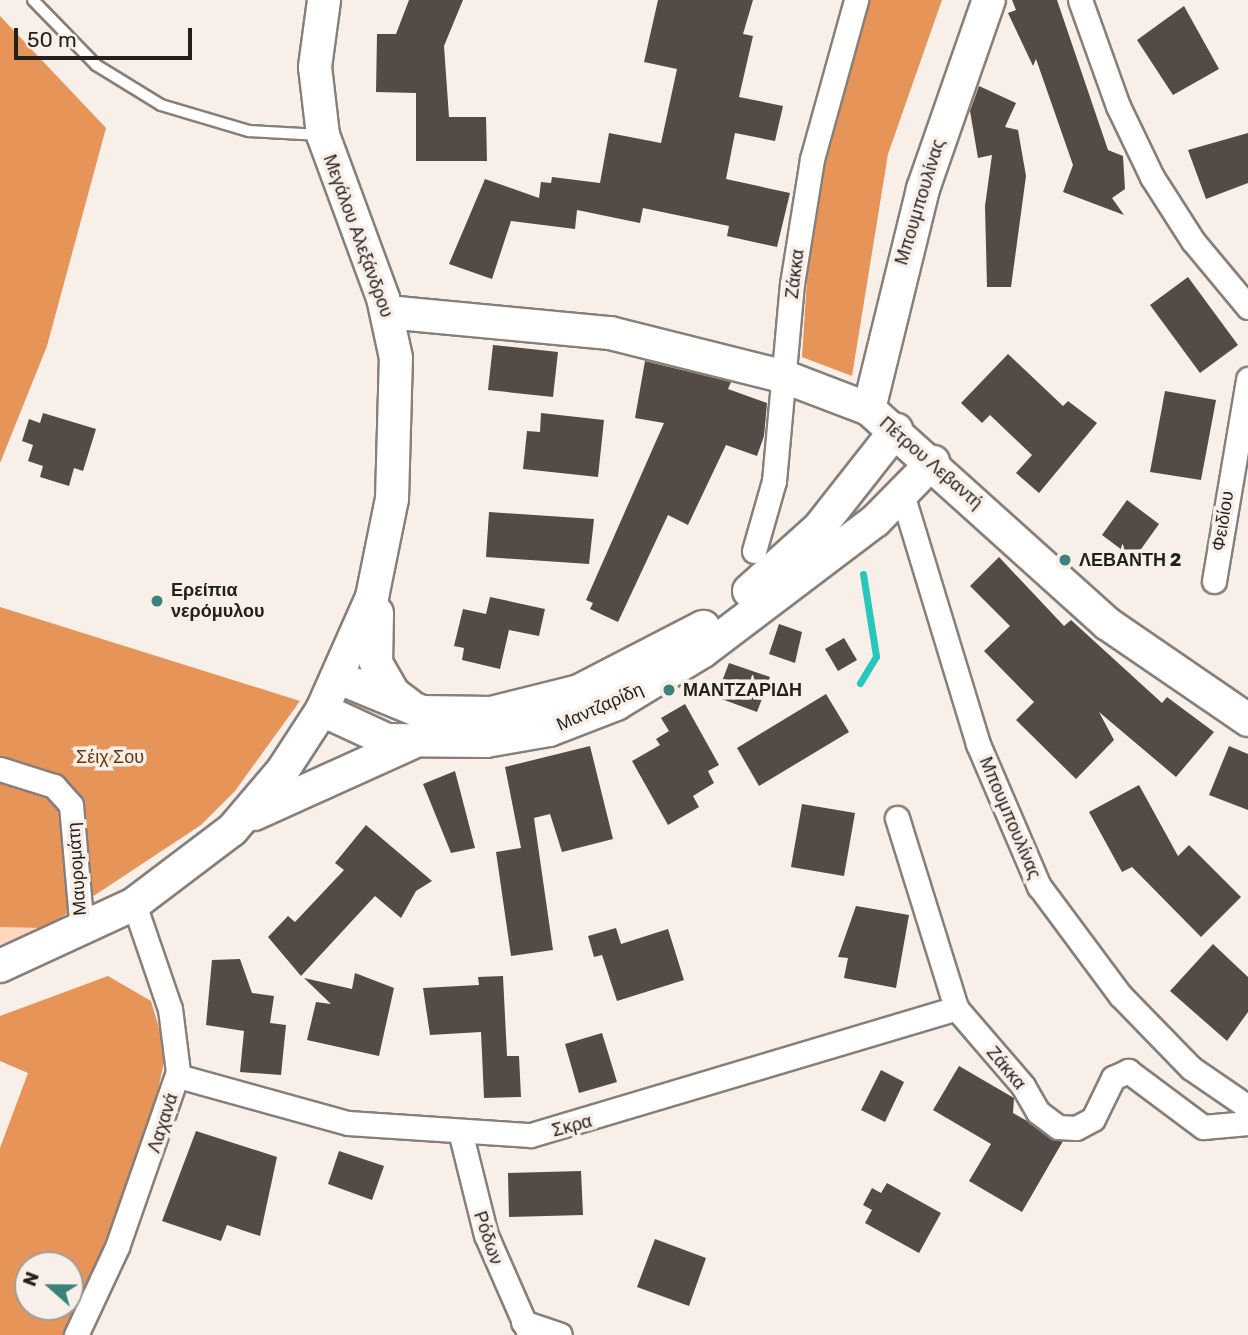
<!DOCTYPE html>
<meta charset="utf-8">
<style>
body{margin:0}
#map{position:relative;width:1248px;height:1335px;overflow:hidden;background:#f8efe9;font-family:Rubik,sans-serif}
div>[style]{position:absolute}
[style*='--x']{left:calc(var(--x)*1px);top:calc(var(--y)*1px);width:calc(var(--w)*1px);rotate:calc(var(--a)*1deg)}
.green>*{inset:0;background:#ffd8bf}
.forest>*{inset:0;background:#e79459}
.stream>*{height:7px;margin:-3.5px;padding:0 3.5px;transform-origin:3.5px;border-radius:3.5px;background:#27c8bc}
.building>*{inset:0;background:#534b46}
.roads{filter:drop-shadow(2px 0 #877f79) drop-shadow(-2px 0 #877f79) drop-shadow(0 2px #877f79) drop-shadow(0 -2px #877f79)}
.lane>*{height:10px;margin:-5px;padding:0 5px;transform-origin:5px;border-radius:5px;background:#fff}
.street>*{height:23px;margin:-11.5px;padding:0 11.5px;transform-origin:11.5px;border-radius:11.5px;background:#fff}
.secondary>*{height:32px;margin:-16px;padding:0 16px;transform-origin:16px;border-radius:16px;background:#fff}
.dots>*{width:19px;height:19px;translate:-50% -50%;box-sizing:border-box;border:4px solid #f8efe9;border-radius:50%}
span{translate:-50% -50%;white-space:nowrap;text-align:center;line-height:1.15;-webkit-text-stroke:7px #f8efe9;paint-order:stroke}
.street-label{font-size:18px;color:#221f1c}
.poi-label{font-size:18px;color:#221f1c;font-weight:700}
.left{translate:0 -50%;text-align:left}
.park-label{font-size:18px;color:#6a3506}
.north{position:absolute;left:14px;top:1251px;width:70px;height:70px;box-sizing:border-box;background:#f8efe9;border:2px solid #a29c97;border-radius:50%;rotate:291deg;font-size:19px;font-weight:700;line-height:28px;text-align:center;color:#221f1c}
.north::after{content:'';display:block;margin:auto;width:24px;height:32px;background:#3b827c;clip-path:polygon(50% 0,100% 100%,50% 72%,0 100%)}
.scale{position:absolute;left:14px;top:28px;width:178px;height:32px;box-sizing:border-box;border:4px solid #221f1c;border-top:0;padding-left:9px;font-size:21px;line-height:24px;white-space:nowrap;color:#221f1c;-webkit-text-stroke:5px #f8efe9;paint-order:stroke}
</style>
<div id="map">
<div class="green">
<div style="clip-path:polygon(7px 924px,45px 928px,0 945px,0 927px)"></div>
</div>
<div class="forest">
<div style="clip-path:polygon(867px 0,942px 0,888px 154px,852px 376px,802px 357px,815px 157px)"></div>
<div style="clip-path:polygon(0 16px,106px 128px,47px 346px,0 463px)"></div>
<div style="clip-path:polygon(0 607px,300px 701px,235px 791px,201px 825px,45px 928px,0 927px)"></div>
<div style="clip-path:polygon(evenodd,108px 976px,151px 1001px,166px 1052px,144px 1158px,66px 1335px,0 1335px,0 1148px,28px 1073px,0 1061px,0 1016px,108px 976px,28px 1265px,70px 1265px,70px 1307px,28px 1307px,28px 1265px)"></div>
</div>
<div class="stream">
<div style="--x:860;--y:683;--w:31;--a:-59"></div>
<div style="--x:876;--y:656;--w:83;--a:-99"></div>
</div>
<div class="building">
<div style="clip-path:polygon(409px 0,463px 0,444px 46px,449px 117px,486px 117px,487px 161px,416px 161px,416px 93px,376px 92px,377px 34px,396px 34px)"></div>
<div style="clip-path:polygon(658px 0,753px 0,743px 34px,753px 36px,739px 97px,783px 106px,775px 141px,735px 133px,726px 179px,790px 193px,777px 247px,727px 236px,729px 226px,643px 208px,640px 223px,577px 210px,575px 229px,511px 221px,492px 279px,449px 264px,485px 179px,539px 198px,541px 182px,551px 183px,552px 177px,600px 183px,609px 133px,661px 143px,677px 69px,644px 62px)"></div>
<div style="clip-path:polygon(1012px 0,1057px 0,1108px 150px,1123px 156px,1125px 189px,1112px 198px,1124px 215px,1063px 192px,1073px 165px,1036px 59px,1033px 66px,1008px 13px,1016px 10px)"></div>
<div style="clip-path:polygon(1184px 6px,1219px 69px,1173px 95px,1137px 40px)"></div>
<div style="clip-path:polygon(979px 86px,1016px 103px,1005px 127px,1018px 130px,1026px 176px,1011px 287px,987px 287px,985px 206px,992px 155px,978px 158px,970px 111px)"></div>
<div style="clip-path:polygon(1248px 133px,1248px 183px,1206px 199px,1188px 150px)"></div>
<div style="clip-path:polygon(1188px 277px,1238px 345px,1200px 373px,1150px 305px)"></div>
<div style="clip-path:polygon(493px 345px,558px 352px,553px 397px,488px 390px)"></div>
<div style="clip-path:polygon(1008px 354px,1063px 406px,1068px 401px,1097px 423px,1039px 493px,1016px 473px,1032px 455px,990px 415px,982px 423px,961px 403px)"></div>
<div style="clip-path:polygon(645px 361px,731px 382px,728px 389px,767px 403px,764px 436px,757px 456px,726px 445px,688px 525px,668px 515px,618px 622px,590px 609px,593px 603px,586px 600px,664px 423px,635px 418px)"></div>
<div style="clip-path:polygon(1165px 391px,1216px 400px,1201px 480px,1150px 472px)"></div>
<div style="clip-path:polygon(43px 413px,96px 429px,83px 471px,74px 468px,69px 486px,40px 477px,43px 466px,28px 461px,33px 445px,22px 441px,29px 419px,40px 423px)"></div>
<div style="clip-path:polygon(541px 413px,604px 420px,598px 477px,523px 469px,527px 431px,540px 432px)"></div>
<div style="clip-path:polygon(1127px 500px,1159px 524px,1134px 559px,1102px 535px)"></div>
<div style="clip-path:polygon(489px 512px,594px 519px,589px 564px,486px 557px)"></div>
<div style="clip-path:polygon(999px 557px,1064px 626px,1071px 620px,1162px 703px,1167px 697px,1214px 732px,1176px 777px,1099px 712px,1114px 740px,1076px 779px,1016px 720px,1034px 702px,984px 651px,1010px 626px,970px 586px)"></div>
<div style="clip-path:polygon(490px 597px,545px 609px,539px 636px,509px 630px,500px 669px,462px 660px,464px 648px,454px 646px,463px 609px,486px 614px)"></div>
<div style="clip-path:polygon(779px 624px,802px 632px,795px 663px,769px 654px)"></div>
<div style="clip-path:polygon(844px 638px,857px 660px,838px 671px,825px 649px)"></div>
<div style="clip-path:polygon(729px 663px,770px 677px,757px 712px,716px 697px)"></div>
<div style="clip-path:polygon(826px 694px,849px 732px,759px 786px,737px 748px)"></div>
<div style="clip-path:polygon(685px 704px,719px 765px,708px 771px,714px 783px,693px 796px,699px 807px,668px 825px,632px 761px,660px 745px,656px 739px,669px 731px,661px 718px)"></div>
<div style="clip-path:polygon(590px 746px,613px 839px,562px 852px,550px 814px,534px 818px,553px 950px,511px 956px,496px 852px,521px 848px,505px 767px)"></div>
<div style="clip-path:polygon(1229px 746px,1248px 754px,1248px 810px,1209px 795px)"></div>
<div style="clip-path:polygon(455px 771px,475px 848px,451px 853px,423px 784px)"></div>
<div style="clip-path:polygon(1139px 785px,1178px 856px,1189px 845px,1241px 897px,1201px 937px,1132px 867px,1122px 872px,1089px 812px)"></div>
<div style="clip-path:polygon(802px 804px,855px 813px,844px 876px,791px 867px)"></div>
<div style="clip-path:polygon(366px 825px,432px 881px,416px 891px,401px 918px,375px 896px,301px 976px,268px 937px,288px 916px,295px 922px,344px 870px,335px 863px)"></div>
<div style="clip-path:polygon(856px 906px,909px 915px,896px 988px,844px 978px,848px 958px,838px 957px)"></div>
<div style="clip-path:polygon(616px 928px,621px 944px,668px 929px,684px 980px,617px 1001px,602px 955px,594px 957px,588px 936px)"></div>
<div style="clip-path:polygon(1213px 944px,1248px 977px,1248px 1012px,1227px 1041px,1170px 991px)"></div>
<div style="clip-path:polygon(240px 959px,252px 993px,274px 996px,270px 1023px,286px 1025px,281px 1075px,240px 1072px,244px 1031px,206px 1025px,212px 960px)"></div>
<div style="clip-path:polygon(355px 973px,394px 988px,379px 1056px,307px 1040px,316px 1002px,331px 1004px,304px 978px,352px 989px)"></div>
<div style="clip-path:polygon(503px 976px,507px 1056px,519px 1056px,521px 1097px,484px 1098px,481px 1032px,430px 1035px,423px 988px,479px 985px,478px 977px)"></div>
<div style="clip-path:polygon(602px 1033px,617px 1082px,579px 1093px,565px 1044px)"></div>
<div style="clip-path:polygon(959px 1066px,1014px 1098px,1013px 1113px,1063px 1141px,1022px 1212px,969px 1181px,991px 1144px,933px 1110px)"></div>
<div style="clip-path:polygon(881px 1070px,904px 1082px,885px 1122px,861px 1110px)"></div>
<div style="clip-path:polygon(196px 1131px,277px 1157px,260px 1236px,227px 1225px,221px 1241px,162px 1221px)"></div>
<div style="clip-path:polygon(339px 1151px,384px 1166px,372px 1200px,328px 1184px)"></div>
<div style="clip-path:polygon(581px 1171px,583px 1215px,509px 1217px,508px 1173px)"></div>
<div style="clip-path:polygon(887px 1183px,941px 1213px,919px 1253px,865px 1223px,872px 1210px,863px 1205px,872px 1188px,881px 1193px)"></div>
<div style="clip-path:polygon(655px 1239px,706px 1258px,689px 1306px,637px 1287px)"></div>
</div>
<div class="roads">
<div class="lane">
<div style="--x:33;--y:0;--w:91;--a:45.9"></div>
<div style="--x:96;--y:65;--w:76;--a:31.6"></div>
<div style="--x:161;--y:105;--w:92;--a:16.5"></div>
<div style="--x:249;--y:131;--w:71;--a:3.2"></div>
</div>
<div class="street">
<div style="--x:1080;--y:0;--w:113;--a:70.3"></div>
<div style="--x:1118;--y:106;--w:79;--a:64.4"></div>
<div style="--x:1152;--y:177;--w:76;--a:57.4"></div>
<div style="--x:1193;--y:241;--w:86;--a:50.2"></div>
<div style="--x:903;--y:497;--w:258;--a:73.1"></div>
<div style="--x:978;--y:744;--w:155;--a:66.8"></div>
<div style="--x:1039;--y:886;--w:136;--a:53.4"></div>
<div style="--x:1120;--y:995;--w:102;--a:45.8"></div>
<div style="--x:1191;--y:1068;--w:69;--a:34.4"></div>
<div style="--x:754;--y:551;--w:73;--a:-74.1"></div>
<div style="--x:774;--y:481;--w:198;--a:-84.8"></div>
<div style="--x:792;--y:284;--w:127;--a:-80.9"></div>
<div style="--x:812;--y:159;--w:165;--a:-74.5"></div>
<div style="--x:1214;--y:581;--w:205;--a:-80.4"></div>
<div style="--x:0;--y:769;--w:57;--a:17.5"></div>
<div style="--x:54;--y:786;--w:25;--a:48"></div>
<div style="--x:71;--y:805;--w:127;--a:85"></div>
<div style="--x:897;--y:818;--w:199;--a:72.7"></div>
<div style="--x:956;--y:1008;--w:103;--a:49.3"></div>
<div style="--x:1023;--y:1086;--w:30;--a:60"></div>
<div style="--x:1038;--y:1112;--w:25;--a:37"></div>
<div style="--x:1058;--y:1127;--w:18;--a:3"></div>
<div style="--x:1076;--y:1128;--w:19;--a:-28"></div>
<div style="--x:1093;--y:1119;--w:46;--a:-64"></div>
<div style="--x:1113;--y:1078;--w:17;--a:-25"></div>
<div style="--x:1128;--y:1071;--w:94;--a:36.7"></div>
<div style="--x:1203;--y:1127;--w:45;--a:-5.1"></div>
<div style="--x:178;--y:1076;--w:176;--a:15.5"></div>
<div style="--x:348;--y:1123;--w:183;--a:3.8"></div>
<div style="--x:531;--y:1135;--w:444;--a:-16.6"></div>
<div style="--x:461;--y:1135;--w:103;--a:76"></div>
<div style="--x:486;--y:1235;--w:109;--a:66.3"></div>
<div style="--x:523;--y:1322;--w:39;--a:19"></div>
<div style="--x:76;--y:1335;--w:97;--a:-65"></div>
<div style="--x:117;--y:1247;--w:185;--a:-70.8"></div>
<div style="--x:178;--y:1072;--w:64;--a:-97.2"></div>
<div style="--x:170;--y:1009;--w:111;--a:-108.9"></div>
</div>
<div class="secondary">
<div style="--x:387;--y:312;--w:224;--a:5.4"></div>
<div style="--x:610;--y:333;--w:180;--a:14.1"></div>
<div style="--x:785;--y:377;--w:90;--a:20.9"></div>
<div style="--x:869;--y:409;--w:321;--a:42"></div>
<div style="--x:1108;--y:624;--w:170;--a:34.4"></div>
<div style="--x:869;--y:409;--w:227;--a:-76.2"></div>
<div style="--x:923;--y:189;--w:200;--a:-70.8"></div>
<div style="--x:749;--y:591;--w:94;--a:-42"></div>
<div style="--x:819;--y:528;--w:125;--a:-51.8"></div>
<div style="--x:377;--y:613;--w:50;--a:91.1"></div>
<div style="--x:376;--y:663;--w:34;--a:60"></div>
<div style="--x:393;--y:693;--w:20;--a:37"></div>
<div style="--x:339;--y:678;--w:90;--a:22.3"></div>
<div style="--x:422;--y:712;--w:69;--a:0.8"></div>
<div style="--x:491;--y:713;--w:91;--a:-14"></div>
<div style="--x:579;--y:691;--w:140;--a:-27.3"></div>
<div style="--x:322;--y:710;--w:72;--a:24.8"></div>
<div style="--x:387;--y:740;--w:99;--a:0.6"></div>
<div style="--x:486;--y:741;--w:64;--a:-9.9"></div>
<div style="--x:549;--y:730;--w:72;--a:-21.2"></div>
<div style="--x:616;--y:704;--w:102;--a:-31.3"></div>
<div style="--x:703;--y:651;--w:216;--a:-37.1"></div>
<div style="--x:875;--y:521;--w:83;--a:-45.5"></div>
<div style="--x:254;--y:814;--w:172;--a:-24.3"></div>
<div style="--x:0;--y:966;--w:148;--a:-24.8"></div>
<div style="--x:134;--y:904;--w:123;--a:-37.1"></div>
<div style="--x:232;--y:830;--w:79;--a:-49.6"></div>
<div style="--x:283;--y:770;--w:72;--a:-57"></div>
<div style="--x:322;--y:710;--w:124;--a:-66.1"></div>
<div style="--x:372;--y:597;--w:100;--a:-78.5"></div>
<div style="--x:392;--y:499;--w:141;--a:-88.4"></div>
<div style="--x:396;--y:358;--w:61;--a:-102.2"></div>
<div style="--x:383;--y:298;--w:174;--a:-110.2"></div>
<div style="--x:323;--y:135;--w:68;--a:-96.7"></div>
<div style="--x:315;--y:67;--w:68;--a:-82.3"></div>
</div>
</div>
<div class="dots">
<div style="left:1065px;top:560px;background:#3b827c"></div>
<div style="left:157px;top:601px;background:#3b827c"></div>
<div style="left:669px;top:690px;background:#3b827c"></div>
</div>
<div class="street-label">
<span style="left:920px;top:202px;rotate:-73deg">Μπουμπουλίνας</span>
<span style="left:358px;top:236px;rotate:70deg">Μεγάλου Αλεξάνδρου</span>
<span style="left:795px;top:274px;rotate:-83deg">Ζάκκα</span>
<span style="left:931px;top:463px;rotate:41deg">Πέτρου Λεβαντή</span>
<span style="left:1223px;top:521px;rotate:-81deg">Φειδίου</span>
<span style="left:600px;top:707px;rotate:-24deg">Μαντζαρίδη</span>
<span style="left:1010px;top:818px;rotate:67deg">Μπουμπουλίνας</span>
<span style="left:77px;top:869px;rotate:-94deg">Μαυρομάτη</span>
<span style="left:1006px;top:1068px;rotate:50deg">Ζάκκα</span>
<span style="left:163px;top:1123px;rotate:-72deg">Λαχανά</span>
<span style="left:572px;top:1126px;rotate:-15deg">Σκρα</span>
<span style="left:488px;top:1238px;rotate:71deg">Ρόδων</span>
</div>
<div class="poi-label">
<span class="left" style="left:1079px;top:560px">ΛΕΒΑΝΤΗ 2</span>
<span class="left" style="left:171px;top:601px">Ερείπια<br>νερόμυλου</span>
<span class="left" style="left:683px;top:690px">ΜΑΝΤΖΑΡΙΔΗ</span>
</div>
<div class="park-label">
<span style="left:110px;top:757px">Σέιχ Σου</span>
</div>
<div class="north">N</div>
<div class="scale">50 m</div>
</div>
